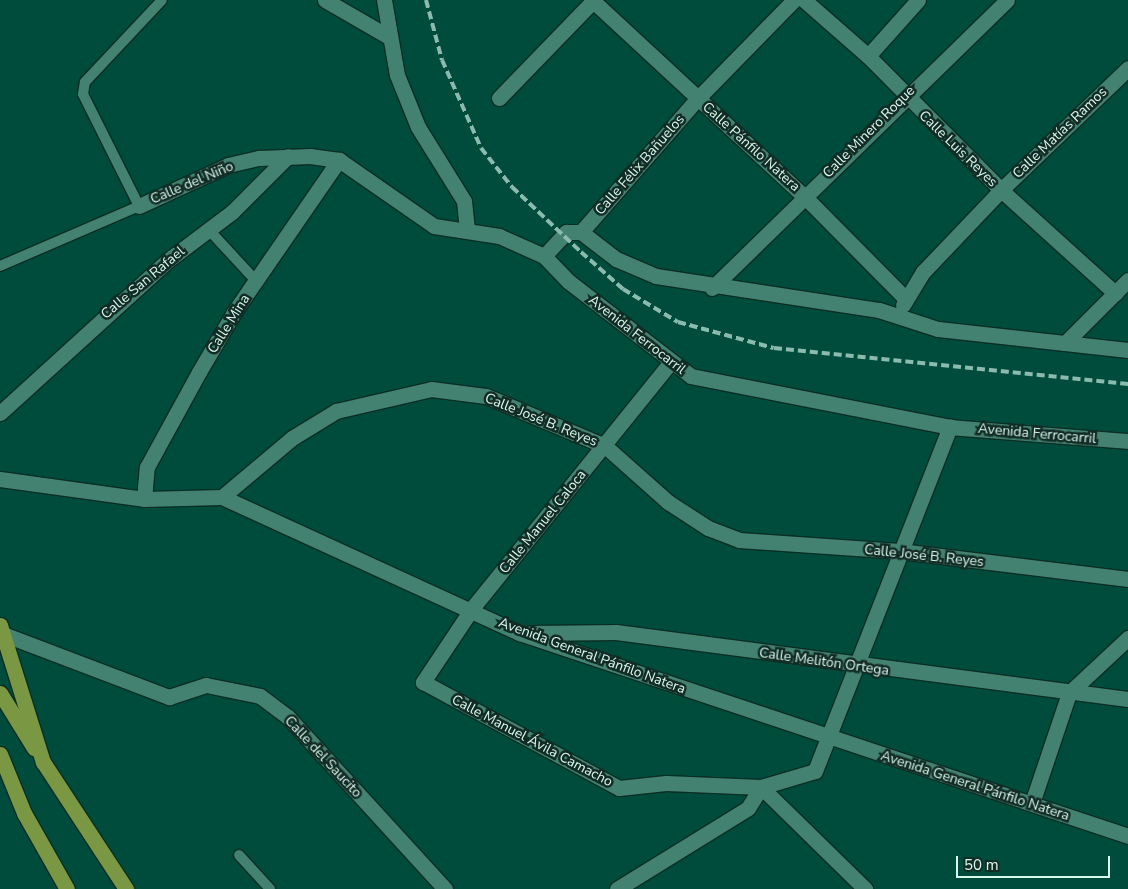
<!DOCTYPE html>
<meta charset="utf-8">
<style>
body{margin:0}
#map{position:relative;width:1128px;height:889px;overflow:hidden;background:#004c3c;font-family:"Nunito Sans",sans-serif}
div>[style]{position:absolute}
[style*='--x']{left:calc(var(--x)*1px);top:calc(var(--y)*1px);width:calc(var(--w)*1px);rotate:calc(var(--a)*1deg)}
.roads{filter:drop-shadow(1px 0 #0b2d24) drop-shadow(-1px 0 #0b2d24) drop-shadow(0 1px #0b2d24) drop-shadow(0 -1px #0b2d24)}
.service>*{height:10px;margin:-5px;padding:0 5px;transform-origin:5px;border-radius:5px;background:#438270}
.minor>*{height:15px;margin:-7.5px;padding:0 7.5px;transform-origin:7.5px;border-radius:7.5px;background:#438270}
.primary>*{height:15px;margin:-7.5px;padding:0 7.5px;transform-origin:7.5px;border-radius:7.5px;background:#7a9844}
.rail>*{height:4px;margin-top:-2px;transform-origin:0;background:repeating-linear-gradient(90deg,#8bbaae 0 8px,transparent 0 12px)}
span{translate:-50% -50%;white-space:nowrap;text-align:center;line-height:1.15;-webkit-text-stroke:5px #122c25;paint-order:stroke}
.street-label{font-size:14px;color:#d9f8ee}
.scale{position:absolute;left:956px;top:856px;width:154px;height:22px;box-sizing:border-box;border:2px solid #d9f8ee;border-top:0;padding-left:6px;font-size:15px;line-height:18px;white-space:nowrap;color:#d9f8ee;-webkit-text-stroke:4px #122c25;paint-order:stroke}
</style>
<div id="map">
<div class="roads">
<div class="service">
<div style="--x:209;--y:230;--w:69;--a:47.3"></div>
<div style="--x:0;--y:266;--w:151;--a:-23.3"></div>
<div style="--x:139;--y:206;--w:125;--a:-116.6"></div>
<div style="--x:83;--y:94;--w:12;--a:-81"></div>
<div style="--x:85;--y:82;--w:112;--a:-46.8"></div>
<div style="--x:239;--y:855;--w:46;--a:47.6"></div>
</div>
<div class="minor">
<div style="--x:325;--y:0;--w:72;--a:30.1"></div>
<div style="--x:384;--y:0;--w:76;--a:80.2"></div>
<div style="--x:397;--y:75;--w:56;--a:68"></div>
<div style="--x:418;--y:127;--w:87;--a:58.1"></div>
<div style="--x:464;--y:201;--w:27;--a:84"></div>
<div style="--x:592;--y:0;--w:290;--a:42.8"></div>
<div style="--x:805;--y:197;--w:142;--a:45.3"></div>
<div style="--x:804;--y:0;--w:85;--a:41.2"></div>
<div style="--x:868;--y:56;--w:189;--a:45.2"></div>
<div style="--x:1001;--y:190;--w:154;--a:42.1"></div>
<div style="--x:868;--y:56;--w:75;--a:-48.2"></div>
<div style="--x:499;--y:98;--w:136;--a:-45.9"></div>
<div style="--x:139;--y:206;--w:98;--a:-24.7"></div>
<div style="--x:228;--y:165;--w:32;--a:-13"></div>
<div style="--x:259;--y:158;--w:51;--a:-2.2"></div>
<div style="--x:310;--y:156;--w:29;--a:8"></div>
<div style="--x:339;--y:160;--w:116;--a:34.8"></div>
<div style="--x:434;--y:226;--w:66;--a:8.7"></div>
<div style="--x:499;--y:236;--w:49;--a:24"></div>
<div style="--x:544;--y:256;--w:35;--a:46"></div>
<div style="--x:568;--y:281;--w:155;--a:37.7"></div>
<div style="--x:691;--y:376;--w:264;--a:11.1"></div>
<div style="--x:950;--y:427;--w:179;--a:4.5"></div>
<div style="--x:581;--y:232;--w:44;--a:37.6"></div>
<div style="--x:616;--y:259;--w:43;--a:23"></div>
<div style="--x:656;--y:276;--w:226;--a:8.7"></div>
<div style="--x:879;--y:310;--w:62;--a:17.9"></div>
<div style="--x:938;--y:329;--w:191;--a:6.3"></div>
<div style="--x:544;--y:256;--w:33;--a:-47"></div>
<div style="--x:566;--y:232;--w:15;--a:0"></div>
<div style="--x:581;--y:232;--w:178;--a:-48.9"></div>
<div style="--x:698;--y:98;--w:137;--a:-45.6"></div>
<div style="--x:712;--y:288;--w:412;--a:-44.3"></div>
<div style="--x:903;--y:305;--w:39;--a:-59"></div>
<div style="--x:923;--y:272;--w:113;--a:-46.4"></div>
<div style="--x:1001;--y:190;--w:176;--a:-43.8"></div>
<div style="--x:1065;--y:343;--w:89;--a:-45"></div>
<div style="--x:670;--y:363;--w:317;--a:128.9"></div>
<div style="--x:471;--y:610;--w:87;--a:123.7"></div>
<div style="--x:423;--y:682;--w:223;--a:28.4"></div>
<div style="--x:619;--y:788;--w:47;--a:-6.1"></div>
<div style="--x:666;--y:783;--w:95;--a:2.4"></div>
<div style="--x:761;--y:787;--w:146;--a:44.4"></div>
<div style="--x:0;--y:413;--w:226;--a:-42.3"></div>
<div style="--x:167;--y:261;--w:81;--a:-37"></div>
<div style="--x:232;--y:212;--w:79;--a:-45"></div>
<div style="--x:0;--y:479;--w:145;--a:7.9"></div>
<div style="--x:144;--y:499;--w:78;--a:-1.5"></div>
<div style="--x:222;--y:497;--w:327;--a:24.6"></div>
<div style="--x:519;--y:633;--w:642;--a:18.43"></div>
<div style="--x:222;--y:497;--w:92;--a:-40.1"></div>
<div style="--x:292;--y:438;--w:52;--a:-31.5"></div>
<div style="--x:336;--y:411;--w:98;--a:-13"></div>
<div style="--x:431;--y:389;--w:55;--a:7.3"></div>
<div style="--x:486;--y:396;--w:129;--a:22.8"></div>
<div style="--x:605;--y:446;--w:84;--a:41.6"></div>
<div style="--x:668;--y:502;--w:48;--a:33"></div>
<div style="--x:708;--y:528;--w:33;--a:21"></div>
<div style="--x:739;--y:540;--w:161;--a:3.9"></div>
<div style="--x:900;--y:551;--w:230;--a:7"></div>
<div style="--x:144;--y:499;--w:32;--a:-85"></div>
<div style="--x:147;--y:467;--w:108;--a:-61.3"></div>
<div style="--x:199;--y:372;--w:69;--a:-59.7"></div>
<div style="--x:234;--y:312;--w:185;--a:-55.4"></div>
<div style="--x:531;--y:633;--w:85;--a:-0.7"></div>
<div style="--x:616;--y:632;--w:516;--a:7.46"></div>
<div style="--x:3;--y:634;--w:178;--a:20.8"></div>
<div style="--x:169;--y:697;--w:39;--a:-18"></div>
<div style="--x:206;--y:685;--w:55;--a:11.5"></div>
<div style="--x:260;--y:696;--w:35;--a:37"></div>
<div style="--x:288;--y:717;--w:233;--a:47.6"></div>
<div style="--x:1032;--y:803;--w:116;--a:-71.4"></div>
<div style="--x:1069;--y:693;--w:81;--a:-43"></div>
<div style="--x:617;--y:889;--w:154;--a:-31.7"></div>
<div style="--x:748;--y:808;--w:25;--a:-58"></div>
<div style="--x:761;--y:787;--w:56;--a:-16.5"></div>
<div style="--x:815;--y:771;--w:370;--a:-68.6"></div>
</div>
<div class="primary">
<div style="--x:0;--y:625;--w:144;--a:72.6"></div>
<div style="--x:43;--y:762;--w:152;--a:56.8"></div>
<div style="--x:0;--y:693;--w:65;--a:58.3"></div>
<div style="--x:0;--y:754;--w:64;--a:67.9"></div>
<div style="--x:24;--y:813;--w:87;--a:60.5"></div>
</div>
</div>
<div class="rail">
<div style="--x:426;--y:0;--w:62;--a:75.1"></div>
<div style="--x:442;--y:60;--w:96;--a:66.1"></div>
<div style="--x:481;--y:148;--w:50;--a:51.5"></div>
<div style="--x:512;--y:187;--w:95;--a:43.3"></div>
<div style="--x:581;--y:252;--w:56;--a:41.4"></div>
<div style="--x:623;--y:289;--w:64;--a:31"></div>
<div style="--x:678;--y:322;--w:99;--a:15.2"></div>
<div style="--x:774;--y:348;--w:356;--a:5.8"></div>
</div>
<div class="street-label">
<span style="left:869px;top:132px;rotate:-45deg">Calle Minero Roque</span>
<span style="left:1060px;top:133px;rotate:-44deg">Calle Matías Ramos</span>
<span style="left:751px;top:147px;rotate:42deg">Calle Pánfilo Natera</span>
<span style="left:958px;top:149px;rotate:44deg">Calle Luis Reyes</span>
<span style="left:640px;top:165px;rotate:-49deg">Calle Félix Bañuelos</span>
<span style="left:192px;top:183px;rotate:-23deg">Calle del Niño</span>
<span style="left:143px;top:283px;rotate:-40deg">Calle San Rafael</span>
<span style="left:229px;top:324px;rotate:-58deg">Calle Mina</span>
<span style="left:637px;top:335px;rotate:38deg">Avenida Ferrocarril</span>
<span style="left:541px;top:420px;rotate:22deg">Calle José B. Reyes</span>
<span style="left:1037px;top:434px;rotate:5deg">Avenida Ferrocarril</span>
<span style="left:543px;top:522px;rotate:-51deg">Calle Manuel Caloca</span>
<span style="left:924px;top:556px;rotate:6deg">Calle José B. Reyes</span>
<span style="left:592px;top:656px;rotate:20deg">Avenida General Pánfilo Natera</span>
<span style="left:824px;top:662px;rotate:8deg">Calle Melitón Ortega</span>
<span style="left:532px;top:741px;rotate:28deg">Calle Manuel Ávila Camacho</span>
<span style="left:323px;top:757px;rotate:47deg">Calle del Saucito</span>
<span style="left:975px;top:786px;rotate:18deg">Avenida General Pánfilo Natera</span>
</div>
<div class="scale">50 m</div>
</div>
